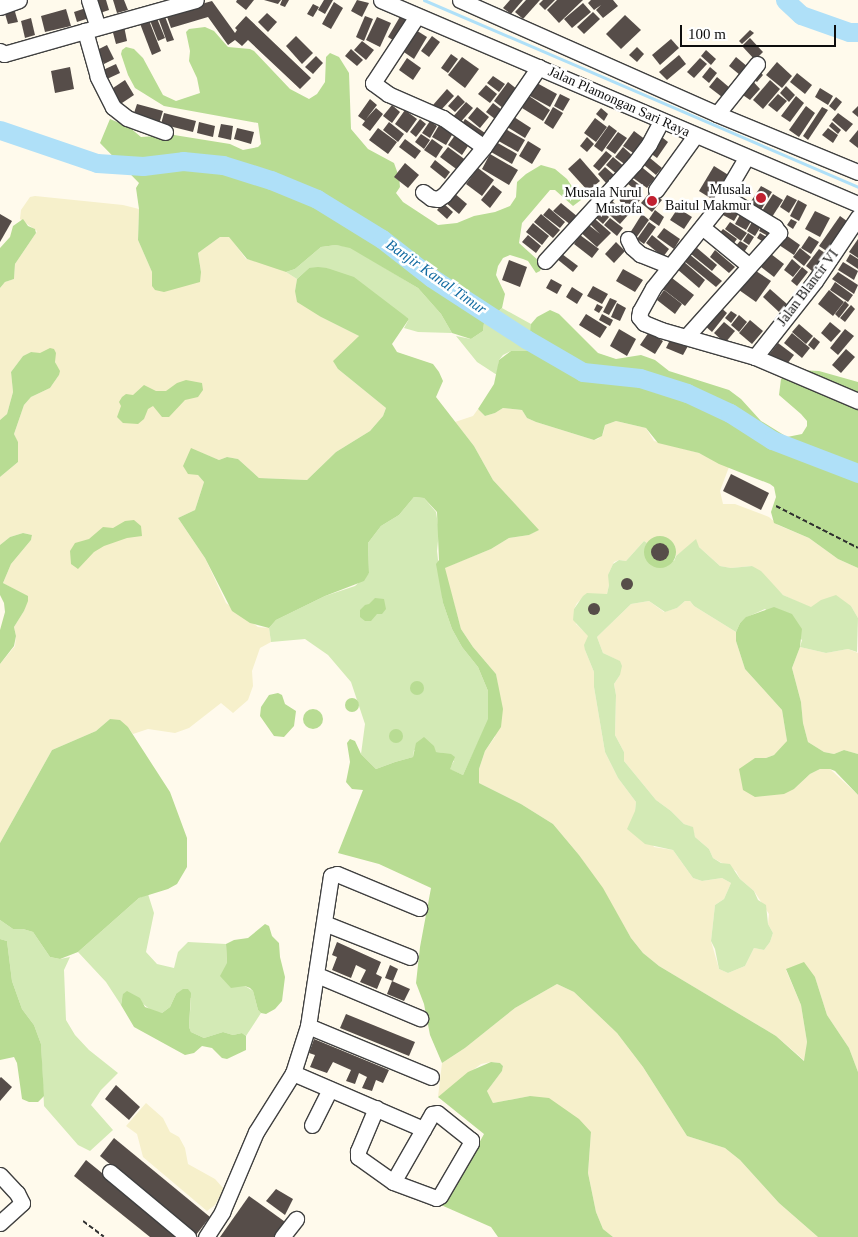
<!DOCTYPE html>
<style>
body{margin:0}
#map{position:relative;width:858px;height:1237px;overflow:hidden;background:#fffaec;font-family:Georgia,serif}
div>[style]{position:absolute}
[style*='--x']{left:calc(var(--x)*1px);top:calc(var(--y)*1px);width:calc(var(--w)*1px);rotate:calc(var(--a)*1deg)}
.farmland>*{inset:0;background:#f6f0cb}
.green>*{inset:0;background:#d3eab5}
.forest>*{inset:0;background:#b8dc93}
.round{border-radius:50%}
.stream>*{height:3px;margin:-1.5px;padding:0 1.5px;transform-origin:1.5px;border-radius:1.5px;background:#afe0f8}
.river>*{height:19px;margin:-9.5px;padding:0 9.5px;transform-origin:9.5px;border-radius:9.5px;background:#afe0f8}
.building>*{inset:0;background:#564d49}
.path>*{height:2px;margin-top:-1px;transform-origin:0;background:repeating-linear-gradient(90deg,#2f2f2f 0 5px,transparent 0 7.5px)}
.roads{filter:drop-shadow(1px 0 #404040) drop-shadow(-1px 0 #404040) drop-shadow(0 1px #404040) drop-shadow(0 -1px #404040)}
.minor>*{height:15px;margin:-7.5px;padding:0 7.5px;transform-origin:7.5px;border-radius:7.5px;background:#fff}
.dots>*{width:14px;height:14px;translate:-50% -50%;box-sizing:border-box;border:2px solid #fff;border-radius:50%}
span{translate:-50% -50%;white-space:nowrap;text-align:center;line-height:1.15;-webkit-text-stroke:5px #fff;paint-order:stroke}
.street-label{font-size:14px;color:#0d0d0d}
.poi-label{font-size:14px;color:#0d0d0d}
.right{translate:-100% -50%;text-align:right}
.water-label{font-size:15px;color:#126ba2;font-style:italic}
.scale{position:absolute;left:680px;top:25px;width:156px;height:22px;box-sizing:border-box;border:2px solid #0d0d0d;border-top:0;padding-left:6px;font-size:15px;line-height:18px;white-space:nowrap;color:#0d0d0d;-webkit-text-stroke:4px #fff;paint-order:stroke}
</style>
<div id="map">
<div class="farmland">
<div style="clip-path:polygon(35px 196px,123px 205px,139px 209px,138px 240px,152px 272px,152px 286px,201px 272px,198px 253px,220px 237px,229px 236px,246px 259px,265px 263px,286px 272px,297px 279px,295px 291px,321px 317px,359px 336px,338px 369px,386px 408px,383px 416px,370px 431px,336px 452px,307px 480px,259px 478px,238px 459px,227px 457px,219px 460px,192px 449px,198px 475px,204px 482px,195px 510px,178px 518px,205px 558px,226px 603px,258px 627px,269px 628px,271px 642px,260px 648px,252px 671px,253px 686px,248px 700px,233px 713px,221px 703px,189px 728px,175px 733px,148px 729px,133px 734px,128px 727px,110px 719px,96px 731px,52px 750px,0 843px,0 664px,15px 646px,16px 636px,14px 627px,24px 611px,28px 597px,3px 583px,11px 564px,31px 540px,32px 535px,23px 533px,10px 537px,0 545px,0 477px,18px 462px,18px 443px,14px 434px,24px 405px,31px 397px,50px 388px,59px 375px,54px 358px,31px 352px,23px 356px,11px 372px,13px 392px,7px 414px,0 420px,0 288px,5px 282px,14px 279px,15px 264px,36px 233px,37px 231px,20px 219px,21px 210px,30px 197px)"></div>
<div style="clip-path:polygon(503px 408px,522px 410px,527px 418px,536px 422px,594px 440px,598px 439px,603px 434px,605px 425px,616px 421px,646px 428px,654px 441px,699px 453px,729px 467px,720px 491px,723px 504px,735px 504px,769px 517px,778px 525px,809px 538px,838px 559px,858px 568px,858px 618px,851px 606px,822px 600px,811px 608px,783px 595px,752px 566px,731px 568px,720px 566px,699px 547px,681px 552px,676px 556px,675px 546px,665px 537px,660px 536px,647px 543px,644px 541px,626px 561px,619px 560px,614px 562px,609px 573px,609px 585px,607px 594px,587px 594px,577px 603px,574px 609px,576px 624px,589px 636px,585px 650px,594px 672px,594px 687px,605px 752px,618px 778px,636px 802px,635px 811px,654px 847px,673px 850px,693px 878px,702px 881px,722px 878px,731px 883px,724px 899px,715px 905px,711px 941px,719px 969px,728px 973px,745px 966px,754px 948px,764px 950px,770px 942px,773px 933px,768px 924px,769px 914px,754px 891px,740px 879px,736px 871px,713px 858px,709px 849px,695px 837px,692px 827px,684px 824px,671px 811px,656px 800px,624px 761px,624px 752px,615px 735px,616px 695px,614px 684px,620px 675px,619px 661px,603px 653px,597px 637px,631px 604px,649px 601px,664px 612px,677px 608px,685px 601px,690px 601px,694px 606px,736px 632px,736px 641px,745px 669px,782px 710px,787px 741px,785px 745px,774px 755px,766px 758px,755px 758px,794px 789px,810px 774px,820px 769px,830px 769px,858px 795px,858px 1072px,849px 1048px,827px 1015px,815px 977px,786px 970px,801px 1005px,807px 1042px,805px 1061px,776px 1036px,659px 966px,643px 953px,631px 938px,602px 888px,579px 855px,553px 824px,521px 804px,479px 783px,479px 769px,485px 751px,495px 737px,498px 686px,496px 674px,473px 647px,461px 629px,444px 568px,491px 549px,509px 538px,529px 535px,538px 530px,493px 480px,474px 446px,455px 422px,473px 416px,478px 409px,485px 416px,495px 413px)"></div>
<div style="clip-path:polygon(800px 647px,826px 653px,848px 649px,858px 653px,858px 754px,844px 750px,834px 754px,824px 752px,808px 742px,803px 723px,801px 702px,792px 668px)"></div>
<div style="clip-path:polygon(557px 984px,574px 992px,617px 1033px,643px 1067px,687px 1136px,725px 1148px,740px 1160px,779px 1203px,818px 1237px,613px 1237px,603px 1229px,596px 1212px,588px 1173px,591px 1132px,530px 1096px,493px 1103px,487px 1091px,502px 1071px,503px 1066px,500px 1063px,491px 1062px,481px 1064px,438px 1097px,442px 1063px,465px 1048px,515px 1008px)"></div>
<div style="clip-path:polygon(146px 1103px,163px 1118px,170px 1132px,179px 1137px,185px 1148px,188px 1164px,215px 1179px,224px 1189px,215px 1205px,207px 1211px,143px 1157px,137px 1134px,126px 1126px)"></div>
</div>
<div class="green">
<div style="clip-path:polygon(336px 245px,350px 247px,418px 288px,441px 314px,452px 333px,418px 332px,404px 328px,409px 319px,327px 268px,309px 268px,297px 279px,286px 272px,295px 269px,321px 247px)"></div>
<div style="clip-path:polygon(502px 308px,531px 324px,531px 335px,528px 351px,511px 351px,503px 355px,499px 360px,497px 375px,477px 362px,456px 336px,471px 339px,483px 331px,484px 323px)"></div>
<div style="clip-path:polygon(414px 497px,424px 498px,436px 512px,439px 531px,437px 551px,443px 603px,452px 629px,462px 647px,478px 667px,488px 691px,489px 719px,463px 775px,449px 769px,454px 761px,443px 753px,414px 750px,413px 757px,395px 762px,376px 769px,361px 754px,365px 724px,351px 682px,328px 655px,305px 639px,271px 642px,269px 628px,276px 620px,325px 596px,355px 586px,369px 573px,368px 543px,381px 526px,399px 515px)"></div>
<div style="clip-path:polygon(696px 539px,699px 547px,720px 566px,731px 568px,752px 566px,761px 571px,783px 595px,811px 607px,821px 600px,836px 595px,851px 606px,858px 618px,857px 652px,848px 649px,826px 653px,800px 647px,802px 640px,765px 609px,747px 617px,740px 623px,736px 632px,694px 606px,690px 601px,685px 601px,677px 608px,665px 612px,649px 601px,631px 604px,597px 637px,603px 653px,620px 661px,622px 666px,620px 675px,614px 684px,616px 695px,615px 735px,624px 752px,624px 761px,656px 800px,671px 811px,684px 824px,693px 827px,695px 837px,709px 849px,713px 858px,721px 863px,730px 864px,740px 879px,754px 891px,758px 900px,766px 905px,768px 924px,773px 933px,770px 942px,764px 950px,754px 948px,745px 966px,728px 973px,719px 969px,715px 949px,711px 941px,715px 905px,724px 899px,731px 883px,722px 878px,702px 881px,693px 878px,673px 850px,645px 844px,627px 829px,635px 811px,636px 802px,618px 778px,605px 752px,594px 687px,594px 672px,585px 650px,584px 645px,588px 636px,573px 620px,574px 609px,583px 596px,587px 593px,607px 594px,609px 585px,608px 575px,613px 564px,619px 560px,626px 561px,644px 541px,647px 543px,645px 547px,674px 561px,676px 556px)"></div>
<div style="clip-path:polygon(148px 894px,154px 913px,146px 952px,157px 964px,174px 968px,178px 952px,188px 942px,226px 944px,227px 963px,245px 986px,253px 991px,258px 1010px,261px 1013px,246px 1036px,242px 1033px,233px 1035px,223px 1032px,204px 1038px,191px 1032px,189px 1027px,191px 998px,176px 994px,170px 1007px,162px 1013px,153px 1012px,142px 1003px,122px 999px,121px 1005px,106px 982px,78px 952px,139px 898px)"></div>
<div style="clip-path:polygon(0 920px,13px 929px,23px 929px,33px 932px,50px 957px,60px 959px,70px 957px,64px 970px,66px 1020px,75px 1035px,89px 1050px,118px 1073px,101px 1090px,91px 1105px,113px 1130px,90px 1151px,78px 1145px,44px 1106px,41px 1044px,34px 1025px,22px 1009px,12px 981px,7px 941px,0 939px)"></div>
</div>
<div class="forest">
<div style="clip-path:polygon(205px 27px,214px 31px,228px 47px,250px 49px,254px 51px,290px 89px,309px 99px,317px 94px,325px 82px,326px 57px,330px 53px,339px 57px,349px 73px,351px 129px,368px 149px,394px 163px,399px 177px,400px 187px,396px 193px,403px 202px,438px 225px,457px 223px,474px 216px,495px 212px,510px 206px,516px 197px,517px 182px,526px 174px,541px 165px,555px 169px,567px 179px,581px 200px,573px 206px,555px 190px,550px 190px,522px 223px,519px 243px,540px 262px,542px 266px,540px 271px,536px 273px,528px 261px,523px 259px,510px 255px,503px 258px,498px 266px,496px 275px,505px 294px,502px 308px,484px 323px,483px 331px,471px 339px,452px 333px,441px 314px,418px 288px,350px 248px,336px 245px,321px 247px,295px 269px,286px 272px,247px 259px,229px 237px,220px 237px,198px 253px,201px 272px,200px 282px,164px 292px,155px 290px,152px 286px,152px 272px,138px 240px,139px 209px,136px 188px,139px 183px,100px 143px,110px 119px,129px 127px,141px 137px,174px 135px,230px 144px,243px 150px,258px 147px,261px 144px,258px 123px,164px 106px,135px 88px,128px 75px,121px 54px,122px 50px,126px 47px,134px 49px,143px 58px,163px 95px,176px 101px,200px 93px,197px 78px,189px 61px,190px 51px,186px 32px,189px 29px)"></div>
<div style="clip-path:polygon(23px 219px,28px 226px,35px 229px,36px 233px,15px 264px,14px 279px,5px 282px,0 288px,0 248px,10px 237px,13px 226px)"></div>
<div style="clip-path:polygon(318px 267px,327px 268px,354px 277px,409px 319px,392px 344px,397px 352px,433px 364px,439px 372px,443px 381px,436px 397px,474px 446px,493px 480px,539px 530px,529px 535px,509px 538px,491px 549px,445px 568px,461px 629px,473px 647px,496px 674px,503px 709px,501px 727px,485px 751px,479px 769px,479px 783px,521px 804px,553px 824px,579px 855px,603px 888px,631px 938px,643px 953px,659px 966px,776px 1036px,804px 1061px,807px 1042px,801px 1005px,786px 969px,804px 962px,815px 977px,827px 1015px,849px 1048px,858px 1072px,858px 1237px,818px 1237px,779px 1203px,740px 1160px,725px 1148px,687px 1136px,643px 1067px,617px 1033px,574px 992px,557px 984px,515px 1008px,465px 1048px,442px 1063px,430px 1035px,424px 1004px,416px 983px,420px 947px,431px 888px,379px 864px,338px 853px,363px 790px,352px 789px,346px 782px,350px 762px,347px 743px,350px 739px,355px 741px,361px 754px,376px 769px,395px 762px,413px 757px,416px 743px,424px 737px,434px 746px,436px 752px,451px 754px,455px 757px,450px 769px,463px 775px,488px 719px,488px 691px,478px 667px,462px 647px,452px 629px,443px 603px,436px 564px,439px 560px,437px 512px,424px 498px,414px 497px,399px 515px,381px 526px,368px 543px,369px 573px,364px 581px,325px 596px,276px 620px,269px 628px,250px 623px,232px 611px,205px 558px,178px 518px,195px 510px,204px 482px,198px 475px,188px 474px,183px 466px,191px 448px,219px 460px,227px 457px,238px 459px,259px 478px,307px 480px,336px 452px,370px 431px,383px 416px,386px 408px,338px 369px,333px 361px,359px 336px,321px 317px,297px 302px,295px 291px,297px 279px,309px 268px)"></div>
<div style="clip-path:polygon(550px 310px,559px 314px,598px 353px,616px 359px,641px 355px,655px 360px,669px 371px,729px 390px,741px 399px,761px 421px,787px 437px,802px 434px,807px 426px,807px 421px,801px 414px,779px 395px,781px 379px,789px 373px,798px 370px,819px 371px,858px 382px,858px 568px,838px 559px,809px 538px,774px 523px,771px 512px,776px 497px,774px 487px,770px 484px,719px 464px,699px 453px,658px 443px,646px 428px,616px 421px,605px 425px,602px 436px,594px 440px,536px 422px,527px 418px,522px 410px,503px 408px,495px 413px,485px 416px,478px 409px,494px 384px,499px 360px,511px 351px,528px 351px,531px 324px,537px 317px)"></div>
<div style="clip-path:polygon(50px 348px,54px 349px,56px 353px,55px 362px,60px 371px,59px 375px,50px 388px,31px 397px,24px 405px,14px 434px,18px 442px,18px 462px,0 477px,0 420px,7px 414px,13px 392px,11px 372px,23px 356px,31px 352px,40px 353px)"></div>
<div style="clip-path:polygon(186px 380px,202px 383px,203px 390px,198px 397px,185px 400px,169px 417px,162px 417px,153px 406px,148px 409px,144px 419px,138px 424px,123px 423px,117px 417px,121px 406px,119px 402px,122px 397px,126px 394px,133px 395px,144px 385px,156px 391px,166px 391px,177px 383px)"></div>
<div style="clip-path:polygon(134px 520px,141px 526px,142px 536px,127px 538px,104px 546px,94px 552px,78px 569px,71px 564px,70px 551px,75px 543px,89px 539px,103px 527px,113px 528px,125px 521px)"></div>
<div style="clip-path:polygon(23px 533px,32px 535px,31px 540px,11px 564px,3px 583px,28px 596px,28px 601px,24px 611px,14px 627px,16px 636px,14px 646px,0 664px,0 630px,5px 612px,4px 603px,0 595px,0 545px,10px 537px)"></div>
<div class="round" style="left:644px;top:536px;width:32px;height:32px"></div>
<div style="clip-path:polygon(375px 598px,384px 599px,386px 609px,382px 614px,377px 614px,371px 621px,365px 621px,360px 617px,360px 610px,365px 605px,369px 604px)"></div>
<div style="clip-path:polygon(774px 607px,792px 614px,802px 629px,800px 647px,792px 668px,801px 702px,803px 723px,808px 742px,824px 752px,834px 754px,844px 750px,858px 754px,858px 795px,835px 771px,830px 769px,820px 769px,810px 774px,794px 789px,784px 794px,755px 797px,743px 790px,739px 769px,755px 758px,766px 758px,774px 755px,787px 741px,782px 710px,745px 669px,736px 641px,736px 632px,740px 623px,746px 617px)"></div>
<div class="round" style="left:410px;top:681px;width:14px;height:14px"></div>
<div style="clip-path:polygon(278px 693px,282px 695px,285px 704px,296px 711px,294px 726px,284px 737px,274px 736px,260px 716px,261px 707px,269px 695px)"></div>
<div class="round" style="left:345px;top:698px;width:14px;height:14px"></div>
<div class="round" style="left:303px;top:709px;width:20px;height:20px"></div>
<div style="clip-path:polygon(110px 719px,120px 720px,128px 727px,170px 792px,187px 838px,187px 867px,177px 884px,168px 889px,139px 898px,78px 952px,60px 959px,50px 957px,33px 932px,23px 929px,13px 929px,0 920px,0 843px,52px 750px,96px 731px)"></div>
<div class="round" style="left:389px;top:729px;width:14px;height:14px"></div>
<div style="clip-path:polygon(265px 924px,269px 926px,272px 936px,279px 943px,280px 957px,285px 977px,282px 1001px,275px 1009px,266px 1014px,261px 1013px,258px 1010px,253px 991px,250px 988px,245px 986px,231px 988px,220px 976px,227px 963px,226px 944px,234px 940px,248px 938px)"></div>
<div style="clip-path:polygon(0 939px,7px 941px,12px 981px,22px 1009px,34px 1025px,41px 1044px,44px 1096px,38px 1102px,29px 1102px,22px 1099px,17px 1063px,14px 1057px,0 1060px)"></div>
<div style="clip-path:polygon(183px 989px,188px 989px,191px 993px,189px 1027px,191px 1032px,204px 1038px,223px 1032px,233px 1035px,242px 1033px,246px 1036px,246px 1050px,227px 1059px,222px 1058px,212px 1048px,202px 1046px,194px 1053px,185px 1055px,134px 1027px,121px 1005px,123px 994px,127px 991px,140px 998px,145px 1007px,162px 1013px,170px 1007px,176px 994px)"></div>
<div style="clip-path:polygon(491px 1062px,500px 1063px,503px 1066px,502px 1071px,487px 1091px,493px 1103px,530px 1096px,549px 1098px,579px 1119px,591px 1132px,588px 1173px,596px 1212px,603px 1229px,613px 1237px,498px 1237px,491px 1227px,441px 1205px,467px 1165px,484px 1134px,438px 1097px,468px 1072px)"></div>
</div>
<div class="stream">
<div style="--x:424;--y:0;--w:473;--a:23.3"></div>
</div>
<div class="river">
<div style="--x:785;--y:0;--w:22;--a:43"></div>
<div style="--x:801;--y:15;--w:51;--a:19.5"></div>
<div style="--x:849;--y:32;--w:9;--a:0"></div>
<div style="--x:0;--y:130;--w:102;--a:18.8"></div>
<div style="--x:97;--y:163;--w:46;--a:3.7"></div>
<div style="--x:143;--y:166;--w:40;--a:-7.1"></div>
<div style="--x:183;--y:161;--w:40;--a:5.7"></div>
<div style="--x:223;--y:165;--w:50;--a:17.4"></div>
<div style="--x:271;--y:180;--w:50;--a:22.4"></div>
<div style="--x:317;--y:199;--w:76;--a:31.6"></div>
<div style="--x:382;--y:239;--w:63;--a:38"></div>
<div style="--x:432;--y:278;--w:112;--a:33"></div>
<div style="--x:526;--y:339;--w:66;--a:30.1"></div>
<div style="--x:583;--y:372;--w:57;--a:6"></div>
<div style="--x:640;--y:378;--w:49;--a:17.7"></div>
<div style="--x:687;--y:393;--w:47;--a:24.9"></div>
<div style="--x:730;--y:413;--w:50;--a:32.7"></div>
<div style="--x:772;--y:440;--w:92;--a:21"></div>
</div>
<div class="building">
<div style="clip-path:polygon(95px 0,106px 0,109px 10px,100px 13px)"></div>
<div style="clip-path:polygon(113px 0,124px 0,128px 10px,117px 13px)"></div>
<div style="clip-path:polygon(237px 0,254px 0,246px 10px,236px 2px)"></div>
<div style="clip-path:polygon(264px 0,281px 0,278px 4px)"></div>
<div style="clip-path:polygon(282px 0,289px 0,285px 7px,280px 5px)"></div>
<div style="clip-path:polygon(324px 0,333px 0,325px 14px,318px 10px)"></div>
<div style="clip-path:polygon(357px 0,369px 3px,362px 17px,351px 11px)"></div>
<div style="clip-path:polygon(510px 0,523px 0,511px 14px,503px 8px)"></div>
<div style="clip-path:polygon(526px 0,540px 0,523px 19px,515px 12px)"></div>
<div style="clip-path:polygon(543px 0,555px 0,545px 10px,539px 4px)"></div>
<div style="clip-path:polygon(557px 0,583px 0,559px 23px,547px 10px)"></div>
<div style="clip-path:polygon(591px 0,613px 0,618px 6px,603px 18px,596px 10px,601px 5px,594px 10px,588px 3px)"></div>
<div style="clip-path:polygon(212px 1px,235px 33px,237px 30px,235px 28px,246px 16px,311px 78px,300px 89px,248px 40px,242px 46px,235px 40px,228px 45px,208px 17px,171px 28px,166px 14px)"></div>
<div style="clip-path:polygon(334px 2px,343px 8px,331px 29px,322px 24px)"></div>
<div style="clip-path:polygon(583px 3px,591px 12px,572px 28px,564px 19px)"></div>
<div style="clip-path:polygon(313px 4px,319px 7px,313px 17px,307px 14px)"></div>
<div style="clip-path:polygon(13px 5px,18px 22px,8px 24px,3px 7px)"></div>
<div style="clip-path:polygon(86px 8px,89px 18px,77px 22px,74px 12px)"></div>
<div style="clip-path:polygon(66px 9px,71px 26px,45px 32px,41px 16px)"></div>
<div style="clip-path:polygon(593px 12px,600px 19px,584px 34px,577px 27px)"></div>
<div style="clip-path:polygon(267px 13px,277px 22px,268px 32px,258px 22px)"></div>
<div style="clip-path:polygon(164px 14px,174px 40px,167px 42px,158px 17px)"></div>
<div style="clip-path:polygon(401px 15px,409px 20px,396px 42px,388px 37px)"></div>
<div style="clip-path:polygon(625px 15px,641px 30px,621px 49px,606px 34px)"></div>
<div style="clip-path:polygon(156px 16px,165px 38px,158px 41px,149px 18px)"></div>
<div style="clip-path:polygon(365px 16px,373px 19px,364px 41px,356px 37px)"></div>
<div style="clip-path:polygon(377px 17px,391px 23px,380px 47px,366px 40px)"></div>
<div style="clip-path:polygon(31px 18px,35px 35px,25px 38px,21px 21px)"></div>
<div style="clip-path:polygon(148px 18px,161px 51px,152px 55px,139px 21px)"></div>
<div style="clip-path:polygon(124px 26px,127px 41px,116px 44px,112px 29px)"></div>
<div style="clip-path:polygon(411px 27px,427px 37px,414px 59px,398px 48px)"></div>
<div style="clip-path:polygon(750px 30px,754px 33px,742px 44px,739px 41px)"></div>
<div style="clip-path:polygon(296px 36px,313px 53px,302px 64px,286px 46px)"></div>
<div style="clip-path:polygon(432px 36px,440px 42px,429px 57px,421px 51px)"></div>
<div style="clip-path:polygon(750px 38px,763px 52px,755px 60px,742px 46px)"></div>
<div style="clip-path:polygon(671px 39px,679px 48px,660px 65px,652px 55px)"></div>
<div style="clip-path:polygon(362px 41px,374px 50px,366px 60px,354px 50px)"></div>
<div style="clip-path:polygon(107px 45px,114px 59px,104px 64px,97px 50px)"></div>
<div style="clip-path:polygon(637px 47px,644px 54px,637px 62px,629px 55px)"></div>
<div style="clip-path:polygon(351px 49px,363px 60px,357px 66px,345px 56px)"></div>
<div style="clip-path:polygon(706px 50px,716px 59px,711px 65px,701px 56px)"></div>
<div style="clip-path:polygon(451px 54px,458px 59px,448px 73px,441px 68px)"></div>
<div style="clip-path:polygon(679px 55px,686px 64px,667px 80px,659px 72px)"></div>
<div style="clip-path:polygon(316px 56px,323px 63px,313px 74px,305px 67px)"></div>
<div style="clip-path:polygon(462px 57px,479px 69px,465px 88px,448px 75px)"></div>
<div style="clip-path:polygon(736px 57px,748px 67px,740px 75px,729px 66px)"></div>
<div style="clip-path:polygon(407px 58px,421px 68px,413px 80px,399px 70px)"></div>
<div style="clip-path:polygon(700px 58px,707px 64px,694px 78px,687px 72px)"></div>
<div style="clip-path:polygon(777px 62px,792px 76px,782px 88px,766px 75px)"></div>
<div style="clip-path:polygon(116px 64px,120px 73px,107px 79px,103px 70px)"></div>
<div style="clip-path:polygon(70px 67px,74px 89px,55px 93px,51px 71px)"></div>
<div style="clip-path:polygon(710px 67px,717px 73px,709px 83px,702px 77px)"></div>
<div style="clip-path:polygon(758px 70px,763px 75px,757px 82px,751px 77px)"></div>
<div style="clip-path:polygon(797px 73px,812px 85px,805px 94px,790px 82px)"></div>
<div style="clip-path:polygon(493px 76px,505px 84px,499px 92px,487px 83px)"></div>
<div style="clip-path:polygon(717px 77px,730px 88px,722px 97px,709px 87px)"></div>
<div style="clip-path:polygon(749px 77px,760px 89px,750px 100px,737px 91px)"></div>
<div style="clip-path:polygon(125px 80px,134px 95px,119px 105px,110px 90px)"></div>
<div style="clip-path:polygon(770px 80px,780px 89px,763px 109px,753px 100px)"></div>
<div style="clip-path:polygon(508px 82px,518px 90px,504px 109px,494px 101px)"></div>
<div style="clip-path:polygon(535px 82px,557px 94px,550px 107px,528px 95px)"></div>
<div style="clip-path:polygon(486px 85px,497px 94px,490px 103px,478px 94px)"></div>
<div style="clip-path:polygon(786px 86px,795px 95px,789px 102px,780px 93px)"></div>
<div style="clip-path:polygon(820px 88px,833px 96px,828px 105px,815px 97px)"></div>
<div style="clip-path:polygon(447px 89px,454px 96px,440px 111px,433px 105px)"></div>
<div style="clip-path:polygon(560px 94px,570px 99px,563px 111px,554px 106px)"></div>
<div style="clip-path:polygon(778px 94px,787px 101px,777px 112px,768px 105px)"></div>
<div style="clip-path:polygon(458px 95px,465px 102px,455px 112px,448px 106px)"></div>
<div style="clip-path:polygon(529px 96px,550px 110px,543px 121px,522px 108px)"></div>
<div style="clip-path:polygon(796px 96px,804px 103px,790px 122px,781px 116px)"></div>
<div style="clip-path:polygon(836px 97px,842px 102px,835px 111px,829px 106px)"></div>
<div style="clip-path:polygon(370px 99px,377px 105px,366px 119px,376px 108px,383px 114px,370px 131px,362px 125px,365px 121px,358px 116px)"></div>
<div style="clip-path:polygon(466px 102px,473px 108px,458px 125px,451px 119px)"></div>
<div style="clip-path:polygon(493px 103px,502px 110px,495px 119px,486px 112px)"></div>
<div style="clip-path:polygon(137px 104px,163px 111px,159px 124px,133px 116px)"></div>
<div style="clip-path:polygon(392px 105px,400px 112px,392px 123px,383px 116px)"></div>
<div style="clip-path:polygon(806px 106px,815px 113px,799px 137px,789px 130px)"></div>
<div style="clip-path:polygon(858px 106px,858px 117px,852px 112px)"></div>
<div style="clip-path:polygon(477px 107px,489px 117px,480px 128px,468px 118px)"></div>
<div style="clip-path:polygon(553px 107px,563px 113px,553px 129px,544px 123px)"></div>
<div style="clip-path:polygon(822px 107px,828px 110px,808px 140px,803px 136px)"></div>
<div style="clip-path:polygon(601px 108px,608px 114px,604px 121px,596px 114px)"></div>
<div style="clip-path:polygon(405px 110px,417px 119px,407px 133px,395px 124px)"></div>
<div style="clip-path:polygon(164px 113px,196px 121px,193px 132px,161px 124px)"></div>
<div style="clip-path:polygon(838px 113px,853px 124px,846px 132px,832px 120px)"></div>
<div style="clip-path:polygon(514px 117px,531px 128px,525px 138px,507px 127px)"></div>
<div style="clip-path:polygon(595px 118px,607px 127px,596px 142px,584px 133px)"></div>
<div style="clip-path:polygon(420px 119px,426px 124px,416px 137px,410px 132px)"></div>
<div style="clip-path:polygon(465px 119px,485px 133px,479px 141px,460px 127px)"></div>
<div style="clip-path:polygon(430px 121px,437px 126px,430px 138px,422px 133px)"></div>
<div style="clip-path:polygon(199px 122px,215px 126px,213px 137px,197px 133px)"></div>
<div style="clip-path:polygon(389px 122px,404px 134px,398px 142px,383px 130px)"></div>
<div style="clip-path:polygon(441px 122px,455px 130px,446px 145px,432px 137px)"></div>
<div style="clip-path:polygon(832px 122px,841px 130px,838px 134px,829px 126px)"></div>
<div style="clip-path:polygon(221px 124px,233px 126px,231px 140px,218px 137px)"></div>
<div style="clip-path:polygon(609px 125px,617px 131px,602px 152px,594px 146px)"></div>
<div style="clip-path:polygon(502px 127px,525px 140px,518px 152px,495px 139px)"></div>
<div style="clip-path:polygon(237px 128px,254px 132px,251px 144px,234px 139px)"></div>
<div style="clip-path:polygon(378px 128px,397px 142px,388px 154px,369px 140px)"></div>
<div style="clip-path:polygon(828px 128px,838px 135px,833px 143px,822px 135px)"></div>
<div style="clip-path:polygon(858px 130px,858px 148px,849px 141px)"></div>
<div style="clip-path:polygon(458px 131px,472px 140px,462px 155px,448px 145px)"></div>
<div style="clip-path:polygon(634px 131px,646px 140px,636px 155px,623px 146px)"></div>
<div style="clip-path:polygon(618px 132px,627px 138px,615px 154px,606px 148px)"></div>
<div style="clip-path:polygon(421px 134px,430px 140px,424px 149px,415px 142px)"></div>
<div style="clip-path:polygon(658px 134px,668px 142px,657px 158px,646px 150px)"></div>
<div style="clip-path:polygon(587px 137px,594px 144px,587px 152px,580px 146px)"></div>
<div style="clip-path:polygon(405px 139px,421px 151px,415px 159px,399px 147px)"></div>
<div style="clip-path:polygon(432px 139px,443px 147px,436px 158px,424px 150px)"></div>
<div style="clip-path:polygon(528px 141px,541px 149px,532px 164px,519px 156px)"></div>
<div style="clip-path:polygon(496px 142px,517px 154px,512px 164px,491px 152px)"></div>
<div style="clip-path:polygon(448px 147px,467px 161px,459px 171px,440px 157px)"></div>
<div style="clip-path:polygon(623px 147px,634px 157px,627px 166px,615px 157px)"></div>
<div style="clip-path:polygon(606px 151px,612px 156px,599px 171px,593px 166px)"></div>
<div style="clip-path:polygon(490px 154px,518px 170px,509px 185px,482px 169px)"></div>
<div style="clip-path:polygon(613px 157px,626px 168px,619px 176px,606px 165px)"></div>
<div style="clip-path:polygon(580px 158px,600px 181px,588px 191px,568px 169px)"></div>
<div style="clip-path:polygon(650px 158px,662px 168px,656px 175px,644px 165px)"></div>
<div style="clip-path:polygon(435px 160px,450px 172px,445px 179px,430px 167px)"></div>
<div style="clip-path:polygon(405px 163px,419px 175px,408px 188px,394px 177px)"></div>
<div style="clip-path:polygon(638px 164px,655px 178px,647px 188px,629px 175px)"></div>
<div style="clip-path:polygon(714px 166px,730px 176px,715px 201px,699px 191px)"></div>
<div style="clip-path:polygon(605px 167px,614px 175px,606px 183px,598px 174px)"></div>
<div style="clip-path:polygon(478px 168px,494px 180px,482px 196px,466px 184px)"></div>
<div style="clip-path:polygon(632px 179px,641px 186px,637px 191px,628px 184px)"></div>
<div style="clip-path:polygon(622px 184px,640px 200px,631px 211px,613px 195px)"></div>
<div style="clip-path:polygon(493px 185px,502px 192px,490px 208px,481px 200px)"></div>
<div style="clip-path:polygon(761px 186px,772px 192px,761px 210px,750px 203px)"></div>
<div style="clip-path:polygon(651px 191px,662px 200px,652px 212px,641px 203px)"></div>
<div style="clip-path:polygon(454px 193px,467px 204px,459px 214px,446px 203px)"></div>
<div style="clip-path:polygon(773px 194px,783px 200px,772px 217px,762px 211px)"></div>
<div style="clip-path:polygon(787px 195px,797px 200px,789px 213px,780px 207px)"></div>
<div style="clip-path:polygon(798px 200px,807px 205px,799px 221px,790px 216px)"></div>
<div style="clip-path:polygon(612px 201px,628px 215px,620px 224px,604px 210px)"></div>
<div style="clip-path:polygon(443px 203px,453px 212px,447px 219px,437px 210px)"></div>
<div style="clip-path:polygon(561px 203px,578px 217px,571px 225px,553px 211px)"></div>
<div style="clip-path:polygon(729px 205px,740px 211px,734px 221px,723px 215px)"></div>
<div style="clip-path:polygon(549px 208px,565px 222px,560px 228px,543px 215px)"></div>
<div style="clip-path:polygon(678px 208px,692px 217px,684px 229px,670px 220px)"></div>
<div style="clip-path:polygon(600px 209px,609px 217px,603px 224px,594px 216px)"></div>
<div style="clip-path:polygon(655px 210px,664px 217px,659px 226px,649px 219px)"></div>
<div style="clip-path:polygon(742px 211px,753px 218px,746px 230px,735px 224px)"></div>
<div style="clip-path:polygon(815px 211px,830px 218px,820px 237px,805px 229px)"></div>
<div style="clip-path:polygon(0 214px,12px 221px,0 242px)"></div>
<div style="clip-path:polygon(541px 214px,560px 230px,553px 238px,534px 222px)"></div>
<div style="clip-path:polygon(642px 214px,649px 220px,636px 238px,630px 233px)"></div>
<div style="clip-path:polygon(840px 216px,851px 224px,831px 254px,819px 246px)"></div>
<div style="clip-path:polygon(610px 218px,623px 228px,617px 236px,604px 225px)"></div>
<div style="clip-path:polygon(754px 218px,763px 223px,755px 236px,747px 231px)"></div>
<div style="clip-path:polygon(595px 219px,611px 233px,597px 247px,578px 230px,585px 222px,600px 234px,590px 224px)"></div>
<div style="clip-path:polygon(791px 219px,797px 222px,793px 229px,787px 225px)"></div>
<div style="clip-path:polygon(649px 222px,656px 227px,644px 244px,637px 239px)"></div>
<div style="clip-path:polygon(730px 222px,747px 233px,741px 241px,725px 229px)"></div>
<div style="clip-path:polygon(764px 222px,775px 229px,770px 237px,759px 231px)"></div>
<div style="clip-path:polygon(533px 223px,549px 236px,542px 245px,526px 232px)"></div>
<div style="clip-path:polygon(664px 228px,680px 239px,674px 249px,657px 237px)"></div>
<div style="clip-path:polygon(723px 229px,737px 239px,731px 247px,717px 236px)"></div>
<div style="clip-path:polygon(748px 233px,754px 237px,749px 245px,743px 241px)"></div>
<div style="clip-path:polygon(760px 233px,770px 239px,767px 244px,757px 238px)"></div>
<div style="clip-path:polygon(783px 233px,800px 245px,794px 255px,776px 243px)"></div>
<div style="clip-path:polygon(528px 235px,541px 246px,536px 253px,522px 242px)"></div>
<div style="clip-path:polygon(580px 235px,599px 249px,592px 258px,574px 244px)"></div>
<div style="clip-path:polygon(652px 235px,669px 249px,663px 257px,646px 243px)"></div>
<div style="clip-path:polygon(809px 236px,819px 242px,811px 254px,801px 248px)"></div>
<div style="clip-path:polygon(858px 239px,858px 258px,849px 252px)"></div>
<div style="clip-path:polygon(740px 241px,748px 246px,743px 254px,734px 248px)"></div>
<div style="clip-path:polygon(616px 242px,625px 251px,614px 263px,605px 254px)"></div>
<div style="clip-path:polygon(697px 248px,717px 265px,712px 271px,691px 254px)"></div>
<div style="clip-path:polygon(800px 248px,811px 257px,804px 266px,793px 257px)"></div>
<div style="clip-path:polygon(819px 249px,825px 253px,812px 271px,806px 266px)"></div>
<div style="clip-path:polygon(715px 250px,735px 267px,729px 273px,710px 257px)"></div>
<div style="clip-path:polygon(767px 251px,784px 264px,774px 277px,757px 264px)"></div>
<div style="clip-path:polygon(562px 254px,578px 266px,573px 272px,557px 259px)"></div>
<div style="clip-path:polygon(689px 254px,722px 281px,716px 287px,684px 261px)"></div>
<div style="clip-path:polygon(850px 254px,858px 259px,858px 269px,846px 261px)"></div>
<div style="clip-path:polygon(792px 259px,801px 267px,793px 277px,784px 270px)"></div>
<div style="clip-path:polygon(509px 260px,527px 267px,520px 287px,502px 280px)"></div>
<div style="clip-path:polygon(683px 261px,705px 280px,699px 288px,677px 269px)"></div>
<div style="clip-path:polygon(843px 262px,858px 271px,854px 280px,838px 270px)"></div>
<div style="clip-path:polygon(802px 267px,808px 272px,797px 286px,791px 281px)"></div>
<div style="clip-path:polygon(623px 269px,643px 280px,635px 292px,616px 281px)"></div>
<div style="clip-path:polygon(753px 269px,771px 281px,756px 302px,739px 290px)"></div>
<div style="clip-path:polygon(838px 272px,858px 285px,854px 294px,832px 279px)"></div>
<div style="clip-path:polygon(672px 278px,694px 295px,685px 306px,663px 289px)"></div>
<div style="clip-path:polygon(551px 279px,562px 285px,557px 294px,546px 288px)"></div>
<div style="clip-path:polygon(835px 282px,853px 295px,848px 302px,830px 290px)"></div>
<div style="clip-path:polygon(593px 286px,608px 294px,602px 304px,587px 296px)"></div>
<div style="clip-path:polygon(572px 287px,583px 294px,577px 304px,566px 297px)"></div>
<div style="clip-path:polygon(770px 289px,787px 304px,779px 312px,763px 297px)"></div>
<div style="clip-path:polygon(664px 290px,682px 304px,675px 314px,657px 300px)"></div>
<div style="clip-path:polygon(829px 290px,844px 302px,833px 316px,818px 304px)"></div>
<div style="clip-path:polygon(610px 298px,617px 301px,609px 315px,603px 312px)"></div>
<div style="clip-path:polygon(845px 301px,849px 305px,839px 318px,835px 314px)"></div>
<div style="clip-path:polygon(617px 303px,626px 308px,620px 321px,611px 317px)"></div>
<div style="clip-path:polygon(597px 304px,603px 307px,599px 313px,594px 310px)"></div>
<div style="clip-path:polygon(851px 305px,855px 309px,845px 322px,840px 318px)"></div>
<div style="clip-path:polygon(720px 307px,727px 313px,712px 332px,704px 325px)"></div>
<div style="clip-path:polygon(731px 311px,737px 315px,731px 323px,725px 318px)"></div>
<div style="clip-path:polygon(586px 314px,607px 327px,600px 338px,579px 325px)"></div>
<div style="clip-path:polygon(602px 314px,613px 320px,610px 326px,599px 320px)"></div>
<div style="clip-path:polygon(739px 315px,747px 322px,739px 332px,731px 325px)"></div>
<div style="clip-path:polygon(750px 320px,763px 331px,752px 344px,739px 333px)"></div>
<div style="clip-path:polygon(724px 322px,735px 331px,725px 343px,714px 333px)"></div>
<div style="clip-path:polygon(830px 322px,841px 331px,831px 342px,821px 333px)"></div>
<div style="clip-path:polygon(799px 324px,813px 336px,806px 344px,792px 332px)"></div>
<div style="clip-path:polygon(619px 329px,636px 339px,627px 356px,610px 346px)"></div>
<div style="clip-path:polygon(845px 329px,854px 336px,838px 355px,830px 348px)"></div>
<div style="clip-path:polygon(649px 332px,663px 341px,655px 354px,640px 345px)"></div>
<div style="clip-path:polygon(792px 333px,810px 348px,802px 358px,784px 343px)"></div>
<div style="clip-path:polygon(814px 337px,820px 342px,814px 350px,808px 345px)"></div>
<div style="clip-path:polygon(671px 338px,688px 346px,683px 355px,666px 348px)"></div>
<div style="clip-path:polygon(778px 343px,794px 355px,784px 368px,768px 356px)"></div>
<div style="clip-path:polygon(846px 349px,855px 357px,841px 373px,832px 365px)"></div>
<div style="clip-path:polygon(731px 474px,769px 493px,761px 510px,723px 491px)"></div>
<div class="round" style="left:651px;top:543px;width:18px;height:18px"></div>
<div class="round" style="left:621px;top:578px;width:12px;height:12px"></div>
<div class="round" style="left:588px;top:603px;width:12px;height:12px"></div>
<div style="clip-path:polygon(337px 942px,381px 962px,376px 974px,382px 977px,377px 989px,360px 982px,366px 970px,356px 965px,351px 978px,332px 970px,337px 957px,332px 955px)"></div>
<div style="clip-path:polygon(390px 965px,398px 969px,393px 981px,385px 978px)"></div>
<div style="clip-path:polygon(392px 981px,410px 989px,404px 1001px,387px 994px)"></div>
<div style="clip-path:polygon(346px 1014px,415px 1042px,409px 1056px,340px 1028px)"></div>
<div style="clip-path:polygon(314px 1039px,389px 1070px,383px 1083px,376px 1080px,372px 1091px,362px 1088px,367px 1077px,359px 1073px,355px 1084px,346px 1081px,351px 1070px,333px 1062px,327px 1073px,310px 1067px,315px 1055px,309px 1053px)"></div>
<div style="clip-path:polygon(1px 1077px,12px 1087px,0 1101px,0 1078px)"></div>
<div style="clip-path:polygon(116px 1085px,140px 1107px,129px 1120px,105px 1099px)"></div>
<div style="clip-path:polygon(114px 1138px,210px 1217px,196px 1235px,100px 1156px)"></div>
<div style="clip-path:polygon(86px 1160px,181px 1237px,150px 1237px,74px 1176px)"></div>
<div style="clip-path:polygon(276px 1189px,293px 1199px,285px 1215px,266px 1201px)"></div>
<div style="clip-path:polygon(249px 1196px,288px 1224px,278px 1237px,220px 1237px)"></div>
</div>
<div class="path">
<div style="--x:776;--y:506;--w:92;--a:27.1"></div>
<div style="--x:83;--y:1221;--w:26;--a:37"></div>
</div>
<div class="roads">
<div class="minor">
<div style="--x:89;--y:0;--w:28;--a:72"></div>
<div style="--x:381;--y:0;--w:519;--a:23.16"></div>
<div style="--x:460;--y:0;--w:281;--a:23.9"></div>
<div style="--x:717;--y:114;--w:152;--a:22.4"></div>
<div style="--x:0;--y:7;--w:20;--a:-20"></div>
<div style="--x:417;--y:16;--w:80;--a:123.3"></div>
<div style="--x:373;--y:83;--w:19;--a:36"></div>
<div style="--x:388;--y:94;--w:60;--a:23.6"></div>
<div style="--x:443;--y:118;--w:50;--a:35.3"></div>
<div style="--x:0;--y:51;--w:5;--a:37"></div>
<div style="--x:4;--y:54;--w:84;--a:-15.9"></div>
<div style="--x:717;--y:114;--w:64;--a:-51.3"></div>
<div style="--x:165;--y:132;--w:40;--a:-159.8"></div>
<div style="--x:127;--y:118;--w:18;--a:-142"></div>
<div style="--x:113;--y:107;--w:34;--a:-117"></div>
<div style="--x:98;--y:77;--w:48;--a:-105.8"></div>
<div style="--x:85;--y:31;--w:115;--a:-15.6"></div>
<div style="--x:746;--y:158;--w:59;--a:120.5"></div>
<div style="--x:716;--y:209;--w:101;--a:128.6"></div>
<div style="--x:653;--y:288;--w:26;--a:119"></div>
<div style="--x:640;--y:311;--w:6;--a:99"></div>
<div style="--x:639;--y:317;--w:8;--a:50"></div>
<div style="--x:644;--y:323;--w:18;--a:22"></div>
<div style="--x:661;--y:330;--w:98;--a:16"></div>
<div style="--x:755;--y:357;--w:112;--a:23.1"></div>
<div style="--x:656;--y:190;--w:67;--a:-54.2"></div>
<div style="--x:423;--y:192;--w:10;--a:37"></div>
<div style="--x:431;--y:198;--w:7;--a:8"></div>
<div style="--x:438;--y:199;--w:7;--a:-34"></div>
<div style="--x:444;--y:195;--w:62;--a:-50.2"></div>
<div style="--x:484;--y:147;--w:97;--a:-55.5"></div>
<div style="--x:702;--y:227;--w:58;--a:39.4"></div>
<div style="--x:747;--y:264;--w:3;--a:90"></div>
<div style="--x:628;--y:239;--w:9;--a:63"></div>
<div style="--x:632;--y:247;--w:11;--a:41"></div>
<div style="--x:640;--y:254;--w:31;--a:22"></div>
<div style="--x:545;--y:261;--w:132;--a:-47.5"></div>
<div style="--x:634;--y:164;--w:25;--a:-53"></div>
<div style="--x:649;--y:144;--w:26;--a:-62"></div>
<div style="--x:686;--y:337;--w:140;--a:-48.2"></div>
<div style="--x:779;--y:233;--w:7;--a:-124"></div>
<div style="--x:775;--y:227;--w:60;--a:-148.7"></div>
<div style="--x:755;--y:357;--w:97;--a:-51.7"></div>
<div style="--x:815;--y:281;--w:77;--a:-56.1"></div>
<div style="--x:324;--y:923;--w:92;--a:21.6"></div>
<div style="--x:317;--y:975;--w:112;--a:22.7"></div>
<div style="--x:308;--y:1026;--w:133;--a:22.5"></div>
<div style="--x:293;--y:1073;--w:142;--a:23.3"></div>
<div style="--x:376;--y:1108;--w:47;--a:112.7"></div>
<div style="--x:358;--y:1151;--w:6;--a:90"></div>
<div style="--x:358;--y:1157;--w:43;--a:35.5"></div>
<div style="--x:393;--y:1182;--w:46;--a:20.4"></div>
<div style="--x:436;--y:1198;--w:4;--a:-27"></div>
<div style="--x:440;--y:1196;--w:61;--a:-59.7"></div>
<div style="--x:471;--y:1143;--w:3;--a:-90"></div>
<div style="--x:471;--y:1140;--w:43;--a:-141.5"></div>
<div style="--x:437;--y:1113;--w:5;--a:169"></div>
<div style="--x:432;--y:1114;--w:78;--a:119.8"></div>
<div style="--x:312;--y:1125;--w:40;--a:-63.4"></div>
<div style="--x:110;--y:1172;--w:102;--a:39.8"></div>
<div style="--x:0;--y:1175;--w:25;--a:47"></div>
<div style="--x:17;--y:1193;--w:11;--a:63"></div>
<div style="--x:22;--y:1203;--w:30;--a:138"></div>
<div style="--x:206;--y:1237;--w:30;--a:-57"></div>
<div style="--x:222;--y:1212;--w:87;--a:-67"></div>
<div style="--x:256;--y:1132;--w:70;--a:-57.9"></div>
<div style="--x:293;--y:1073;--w:49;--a:-72.3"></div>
<div style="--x:308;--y:1026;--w:152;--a:-81.3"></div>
<div style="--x:331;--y:876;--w:6;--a:-18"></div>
<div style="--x:337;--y:874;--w:89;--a:22.5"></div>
<div style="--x:282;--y:1237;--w:23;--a:-52"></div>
</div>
</div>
<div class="dots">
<div style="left:761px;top:198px;background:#c12030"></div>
<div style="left:652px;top:201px;background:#c12030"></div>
</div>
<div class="street-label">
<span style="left:619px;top:102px;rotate:24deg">Jalan Plamongan Sari Raya</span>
<span style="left:808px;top:288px;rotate:-53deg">Jalan Blancir VI</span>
</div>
<div class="poi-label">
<span class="right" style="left:751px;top:198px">Musala<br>Baitul Makmur</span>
<span class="right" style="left:642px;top:201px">Musala Nurul<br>Mustofa</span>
</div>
<div class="water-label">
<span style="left:436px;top:277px;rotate:35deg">Banjir Kanal Timur</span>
</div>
<div class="scale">100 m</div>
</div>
